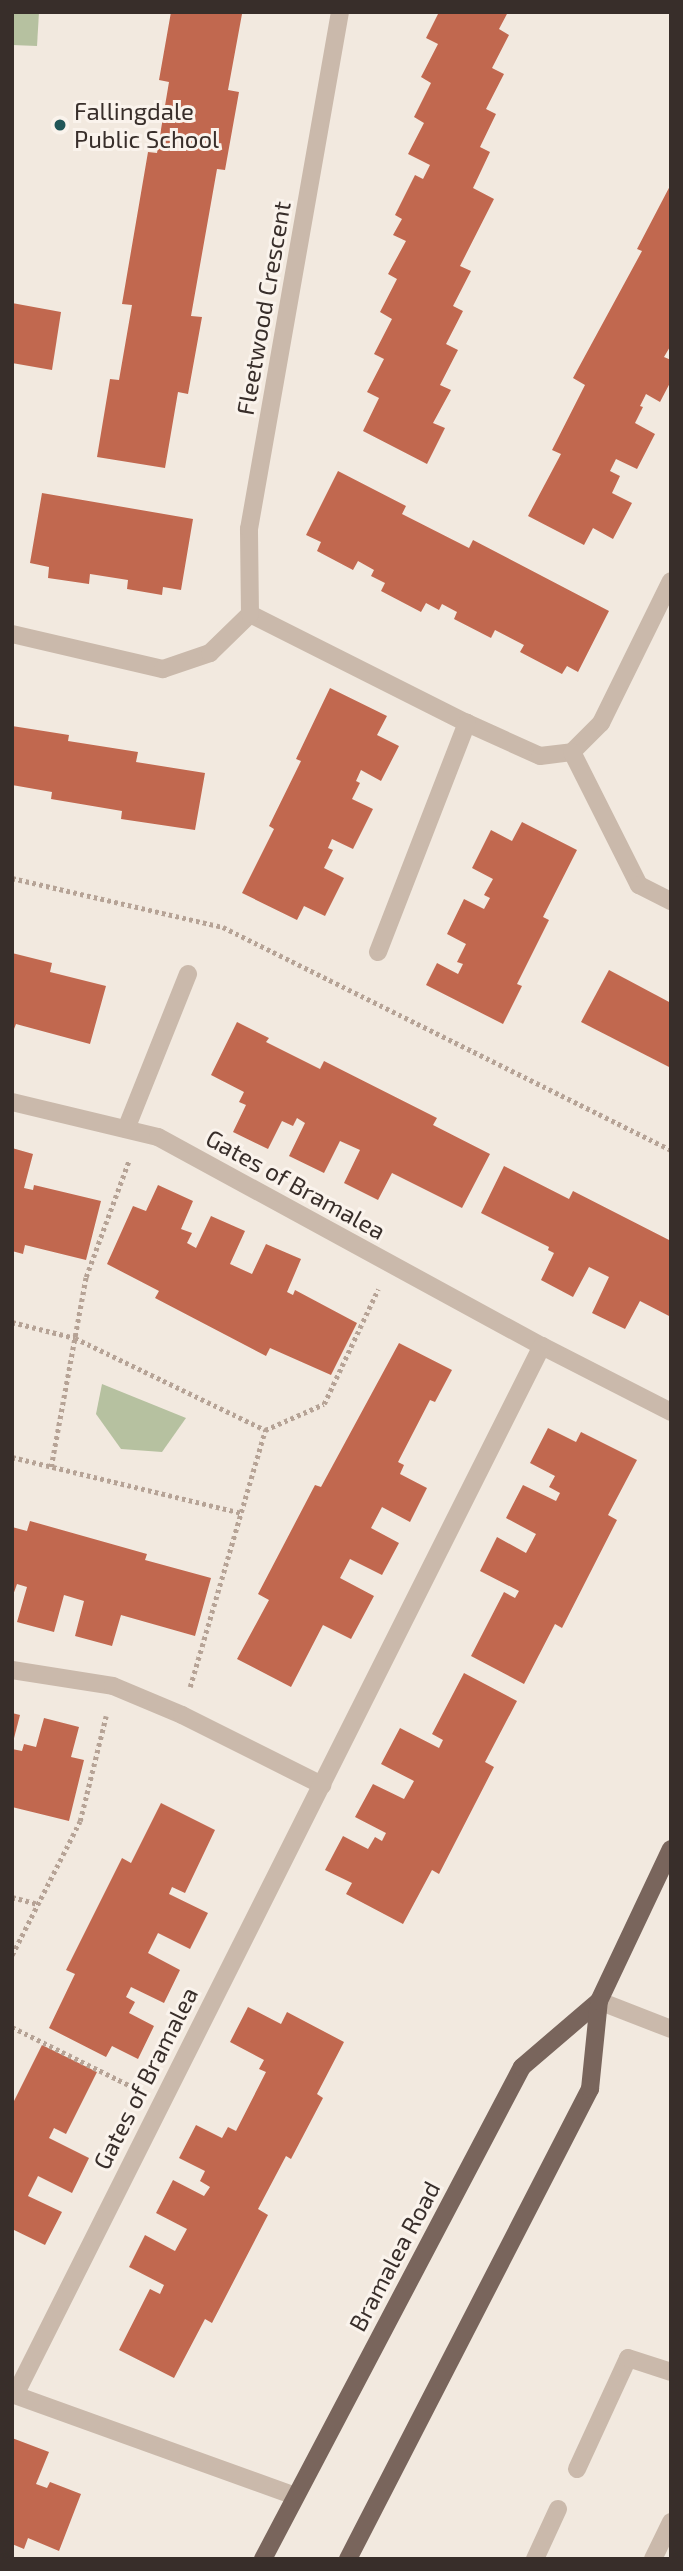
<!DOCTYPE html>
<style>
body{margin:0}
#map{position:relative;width:683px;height:2571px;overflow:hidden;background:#f2e9df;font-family:"Exo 2",sans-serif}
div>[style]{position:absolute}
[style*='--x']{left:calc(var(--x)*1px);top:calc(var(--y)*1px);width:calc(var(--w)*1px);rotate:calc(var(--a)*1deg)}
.green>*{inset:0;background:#b6c1a0}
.building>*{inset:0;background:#c1684f}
.path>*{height:4.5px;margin-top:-2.25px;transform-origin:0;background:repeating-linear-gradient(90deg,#b6a396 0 3.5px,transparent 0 7px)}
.minor>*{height:18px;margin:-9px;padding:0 9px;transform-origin:9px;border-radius:9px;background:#cab9ab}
.major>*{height:18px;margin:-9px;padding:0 9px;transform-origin:9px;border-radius:9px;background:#79655c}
.dots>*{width:19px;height:19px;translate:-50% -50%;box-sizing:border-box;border:4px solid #faf3ec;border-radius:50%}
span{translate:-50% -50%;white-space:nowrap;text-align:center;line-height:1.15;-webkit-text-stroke:6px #faf3ec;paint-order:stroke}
.poi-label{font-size:24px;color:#382e2a}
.left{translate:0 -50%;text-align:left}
.street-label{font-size:24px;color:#382e2a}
.frame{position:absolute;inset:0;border:14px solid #382e2a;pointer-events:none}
</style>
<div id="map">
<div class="green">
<div style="clip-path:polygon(12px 12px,39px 12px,37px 46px,12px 45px)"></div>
<div style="clip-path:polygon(102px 1384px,186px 1418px,162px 1452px,121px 1449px,96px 1414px)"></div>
</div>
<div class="building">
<div style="clip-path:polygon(171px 12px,242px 14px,228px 90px,239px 92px,225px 170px,217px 169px,191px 316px,202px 317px,188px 394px,178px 392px,165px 468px,97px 457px,110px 379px,119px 380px,132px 305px,122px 304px,148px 152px,157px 153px,169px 82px,159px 80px)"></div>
<div style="clip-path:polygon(439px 12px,508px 12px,499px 29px,509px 35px,492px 68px,504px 74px,486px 109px,496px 114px,480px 147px,490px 152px,473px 188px,494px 199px,460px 266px,471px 271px,453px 306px,463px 311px,446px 344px,458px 350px,440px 385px,451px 390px,433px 423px,445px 428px,427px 464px,363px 431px,379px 398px,367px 392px,384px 359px,374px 354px,392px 319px,380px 312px,397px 279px,388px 274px,406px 241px,393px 235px,402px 219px,395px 215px,415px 175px,423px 179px,430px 165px,408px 154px,424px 123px,414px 117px,431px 83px,421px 77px,438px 44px,426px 38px)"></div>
<div style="clip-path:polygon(671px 184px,671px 345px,664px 357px,671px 360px,671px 381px,660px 402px,646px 394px,640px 406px,643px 407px,635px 423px,655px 434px,637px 469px,616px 459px,610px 471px,620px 476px,612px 493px,632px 503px,613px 539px,593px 528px,584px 545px,528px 516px,561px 454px,552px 450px,585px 385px,573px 378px,642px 251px,637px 249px)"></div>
<div style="clip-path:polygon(12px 303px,61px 312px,52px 370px,12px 363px)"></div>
<div style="clip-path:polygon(338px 471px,406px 506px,402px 514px,469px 548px,473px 540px,609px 611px,578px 672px,567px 666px,562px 674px,520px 652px,524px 645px,495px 630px,491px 638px,454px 619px,457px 612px,442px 604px,439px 610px,426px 603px,421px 612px,381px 591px,385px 583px,371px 576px,374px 570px,358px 561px,353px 570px,317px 551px,321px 542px,306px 535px)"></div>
<div style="clip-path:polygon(42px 493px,193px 519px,181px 590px,163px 587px,162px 595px,127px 589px,128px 580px,90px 574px,89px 584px,48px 578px,49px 567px,30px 563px)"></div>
<div style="clip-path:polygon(330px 688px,387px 716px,377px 735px,399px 746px,381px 781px,361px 770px,356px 781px,360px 783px,352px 799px,373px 809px,353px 849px,332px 839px,328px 848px,333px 850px,324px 868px,344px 878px,325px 916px,304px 906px,297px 920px,242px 893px,274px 829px,269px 826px,301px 761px,296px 759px)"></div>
<div style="clip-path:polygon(12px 726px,69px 735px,68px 741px,138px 752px,136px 762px,205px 773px,195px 830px,121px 819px,122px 811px,51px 799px,52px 792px,12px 785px)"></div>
<div style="clip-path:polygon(522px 822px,577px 850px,543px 917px,549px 920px,517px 984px,522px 986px,503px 1024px,426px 985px,437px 963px,458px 974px,463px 964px,457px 962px,466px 944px,447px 934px,464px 899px,484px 909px,490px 898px,484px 895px,493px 879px,472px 868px,491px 830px,512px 841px)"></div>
<div style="clip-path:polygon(12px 953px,52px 963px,50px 972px,106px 986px,90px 1044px,16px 1024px,12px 1034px)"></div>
<div style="clip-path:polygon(609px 970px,671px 1003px,671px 1068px,581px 1022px)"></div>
<div style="clip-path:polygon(237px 1022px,269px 1038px,266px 1042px,320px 1069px,324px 1061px,437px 1118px,433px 1125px,490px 1154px,462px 1208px,392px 1173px,378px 1200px,344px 1183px,360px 1150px,340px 1141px,324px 1173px,289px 1156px,305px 1123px,297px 1118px,293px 1126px,282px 1121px,268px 1149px,233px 1132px,246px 1105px,239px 1102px,244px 1092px,211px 1075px)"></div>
<div style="clip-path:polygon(12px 1148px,33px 1154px,24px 1188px,33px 1190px,34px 1185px,101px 1201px,86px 1260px,25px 1245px,23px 1254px,12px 1251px)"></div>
<div style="clip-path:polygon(504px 1166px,569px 1199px,573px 1191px,671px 1241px,671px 1317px,640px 1301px,625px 1329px,592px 1313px,609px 1277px,589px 1267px,573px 1297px,541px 1280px,554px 1253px,548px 1250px,549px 1247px,481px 1213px)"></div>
<div style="clip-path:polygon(158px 1185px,193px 1201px,181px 1229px,192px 1233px,187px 1243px,196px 1248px,211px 1216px,245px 1231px,230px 1264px,252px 1274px,266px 1244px,301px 1259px,287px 1292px,293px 1295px,295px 1290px,357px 1323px,331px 1375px,270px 1348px,266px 1356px,155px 1298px,159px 1291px,107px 1264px,133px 1206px,146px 1211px)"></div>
<div style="clip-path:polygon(399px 1343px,452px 1370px,435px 1402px,430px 1400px,398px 1462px,404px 1465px,400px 1474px,427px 1488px,410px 1522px,382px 1507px,371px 1528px,399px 1543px,382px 1575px,350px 1559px,340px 1578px,374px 1596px,351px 1639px,323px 1625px,291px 1687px,237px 1659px,269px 1600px,258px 1594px,315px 1485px,321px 1487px)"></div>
<div style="clip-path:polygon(548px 1428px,576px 1442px,581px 1432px,637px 1460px,608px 1515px,617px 1520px,562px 1628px,555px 1624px,524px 1684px,471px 1656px,504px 1592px,515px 1598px,519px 1591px,480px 1571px,497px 1537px,526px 1553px,536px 1534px,506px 1518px,523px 1485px,556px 1501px,560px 1493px,549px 1487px,555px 1476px,530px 1463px)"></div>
<div style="clip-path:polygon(30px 1521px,147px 1554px,145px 1560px,211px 1578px,195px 1636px,121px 1615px,112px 1646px,75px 1636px,84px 1601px,64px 1595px,54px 1632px,17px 1622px,27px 1587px,17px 1584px,12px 1598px,12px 1527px,27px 1531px)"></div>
<div style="clip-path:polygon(464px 1673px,517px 1701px,485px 1762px,494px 1767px,439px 1874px,432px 1870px,403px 1924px,346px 1894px,352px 1883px,325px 1870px,343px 1836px,368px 1849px,375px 1837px,382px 1841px,386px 1833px,355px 1817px,373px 1784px,404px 1799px,414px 1781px,381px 1764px,400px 1728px,439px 1748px,443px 1740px,432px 1734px)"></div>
<div style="clip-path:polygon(12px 1713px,20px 1715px,13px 1742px,12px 1742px)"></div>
<div style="clip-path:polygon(44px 1718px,79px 1727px,71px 1757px,84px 1760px,69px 1821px,12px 1807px,12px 1749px,22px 1751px,24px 1744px,36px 1747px)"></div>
<div style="clip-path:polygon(161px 1803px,215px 1830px,185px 1893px,172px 1887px,169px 1894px,208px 1913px,190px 1949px,158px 1933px,148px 1953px,180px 1970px,164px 2003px,131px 1987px,126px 1997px,135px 2002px,129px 2013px,154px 2026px,138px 2059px,112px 2046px,106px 2057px,49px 2028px,75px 1974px,66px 1970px,122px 1858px,131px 1863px)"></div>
<div style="clip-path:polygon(248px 2007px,281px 2024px,287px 2012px,344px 2042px,317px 2094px,323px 2098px,291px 2159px,286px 2156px,258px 2209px,268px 2215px,212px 2323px,205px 2319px,174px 2378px,119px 2350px,150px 2289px,160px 2294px,164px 2285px,129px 2267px,145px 2235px,175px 2251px,187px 2229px,156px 2213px,173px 2180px,204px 2196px,210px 2187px,200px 2181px,205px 2171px,179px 2158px,196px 2125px,222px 2138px,228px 2127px,236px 2131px,266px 2072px,259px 2069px,264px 2060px,230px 2042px)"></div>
<div style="clip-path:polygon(42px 2045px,97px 2072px,66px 2134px,54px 2128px,49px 2138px,89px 2158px,72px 2193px,38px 2176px,28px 2196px,62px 2212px,45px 2245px,12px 2229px,12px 2105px)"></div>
<div style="clip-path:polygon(12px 2438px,49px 2452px,36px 2484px,47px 2488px,50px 2482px,81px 2494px,59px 2551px,28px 2538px,24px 2549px,12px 2544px)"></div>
</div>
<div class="path">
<div style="--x:12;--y:878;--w:217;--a:13.1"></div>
<div style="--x:223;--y:927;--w:500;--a:26.46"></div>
<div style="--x:12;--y:1322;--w:65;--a:14.3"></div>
<div style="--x:75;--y:1338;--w:211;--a:25.8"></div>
<div style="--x:12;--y:1457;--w:237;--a:13.7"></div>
<div style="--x:51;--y:1467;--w:193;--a:-79.6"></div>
<div style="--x:86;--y:1277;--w:125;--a:-69.8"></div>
<div style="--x:190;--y:1687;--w:268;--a:-73.7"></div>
<div style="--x:265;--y:1430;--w:64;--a:-23.8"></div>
<div style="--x:324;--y:1404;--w:127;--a:-64.8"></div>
<div style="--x:12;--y:1897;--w:27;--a:15"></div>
<div style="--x:12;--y:1955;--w:150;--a:-63.1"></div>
<div style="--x:80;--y:1821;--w:108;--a:-76.1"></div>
<div style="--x:12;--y:2027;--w:140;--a:26.4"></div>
</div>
<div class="minor">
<div style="--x:250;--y:614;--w:243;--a:26.7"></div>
<div style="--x:467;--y:723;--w:80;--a:24.3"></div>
<div style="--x:540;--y:756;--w:32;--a:-7"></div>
<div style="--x:572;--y:752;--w:41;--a:-45"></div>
<div style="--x:601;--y:723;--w:158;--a:-63.8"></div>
<div style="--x:12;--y:634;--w:155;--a:13.1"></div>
<div style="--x:163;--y:669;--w:50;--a:-18.8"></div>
<div style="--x:210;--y:653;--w:56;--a:-44.3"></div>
<div style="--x:250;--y:614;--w:85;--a:-90.7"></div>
<div style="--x:249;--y:529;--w:525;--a:-80.02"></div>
<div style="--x:572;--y:752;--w:149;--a:63.3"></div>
<div style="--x:639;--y:885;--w:36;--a:27"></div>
<div style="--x:378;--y:952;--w:246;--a:-68.8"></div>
<div style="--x:12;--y:1102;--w:150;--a:13.5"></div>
<div style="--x:158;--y:1137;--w:437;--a:28.6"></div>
<div style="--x:542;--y:1346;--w:145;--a:27.1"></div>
<div style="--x:126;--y:1129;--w:167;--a:-68.2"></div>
<div style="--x:12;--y:1670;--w:102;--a:9"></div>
<div style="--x:113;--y:1686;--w:75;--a:22.8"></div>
<div style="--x:182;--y:1715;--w:157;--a:26.6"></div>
<div style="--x:599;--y:2001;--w:77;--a:21.3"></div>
<div style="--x:12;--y:2394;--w:301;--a:19.8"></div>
<div style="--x:15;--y:2395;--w:1174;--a:-63.33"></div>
<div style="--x:577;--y:2469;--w:122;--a:-65.3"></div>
<div style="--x:628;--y:2358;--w:45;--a:18"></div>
<div style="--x:535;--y:2559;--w:55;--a:-65.3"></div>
<div style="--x:653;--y:2559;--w:41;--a:-64.1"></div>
</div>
<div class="major">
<div style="--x:263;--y:2559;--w:556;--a:-62.24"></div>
<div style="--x:522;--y:2067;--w:101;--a:-40.6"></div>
<div style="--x:348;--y:2559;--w:529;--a:-62.76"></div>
<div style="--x:590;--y:2089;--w:88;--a:-84.2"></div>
<div style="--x:599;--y:2001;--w:168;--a:-64.7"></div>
</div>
<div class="dots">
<div style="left:60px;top:125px;background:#215658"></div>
</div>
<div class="poi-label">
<span class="left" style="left:74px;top:125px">Fallingdale<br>Public School</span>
</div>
<div class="street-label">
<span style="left:263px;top:308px;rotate:-80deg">Fleetwood Crescent</span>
<span style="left:296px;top:1184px;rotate:29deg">Gates of Bramalea</span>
<span style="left:145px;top:2078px;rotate:-63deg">Gates of Bramalea</span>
<span style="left:394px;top:2256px;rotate:-62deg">Bramalea Road</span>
</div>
<div class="frame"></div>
</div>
